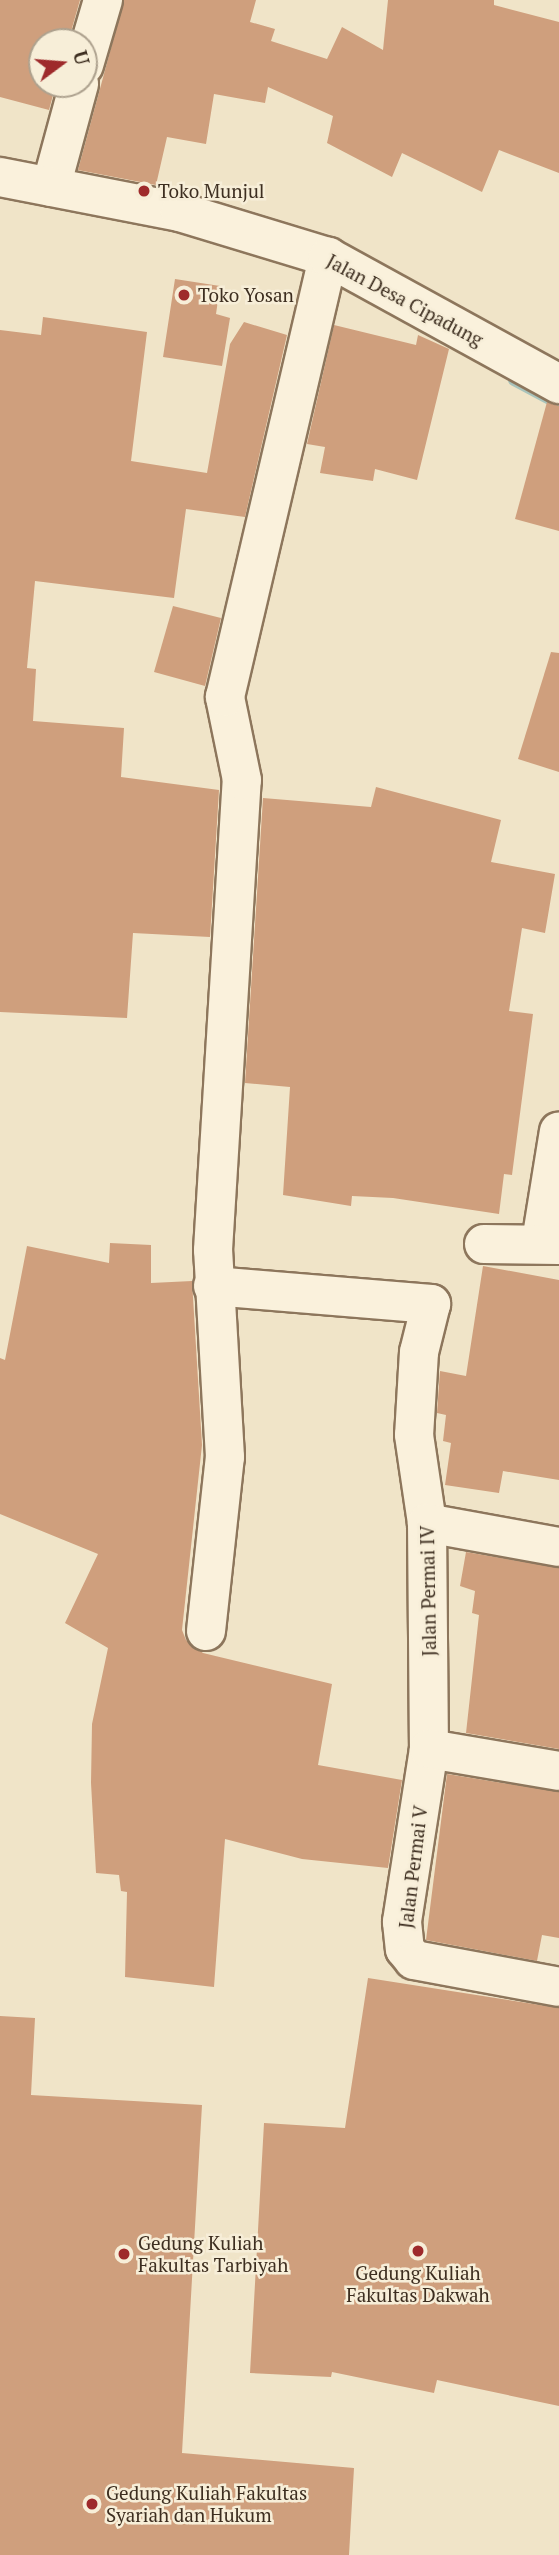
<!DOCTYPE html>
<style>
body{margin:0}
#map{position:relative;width:559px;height:2555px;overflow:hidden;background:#f0e4c8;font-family:"PT Serif",serif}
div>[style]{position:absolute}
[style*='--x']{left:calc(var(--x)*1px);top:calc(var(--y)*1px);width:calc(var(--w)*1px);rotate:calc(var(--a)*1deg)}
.stream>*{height:12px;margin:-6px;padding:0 6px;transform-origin:6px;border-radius:6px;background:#a9c4bc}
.building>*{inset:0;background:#cf9f7d}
.roads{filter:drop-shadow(2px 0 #8d765c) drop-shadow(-2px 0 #8d765c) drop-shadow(0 2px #8d765c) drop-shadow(0 -2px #8d765c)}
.minor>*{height:38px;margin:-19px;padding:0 19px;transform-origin:19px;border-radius:19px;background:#faf1dc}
.tertiary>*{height:38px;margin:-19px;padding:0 19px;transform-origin:19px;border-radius:19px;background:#faf1dc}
.dots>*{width:19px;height:19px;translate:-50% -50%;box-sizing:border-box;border:4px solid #f7eed8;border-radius:50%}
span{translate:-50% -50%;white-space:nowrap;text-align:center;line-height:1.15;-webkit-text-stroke:5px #f7eed8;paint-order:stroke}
.poi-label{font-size:19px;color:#3d2e20}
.left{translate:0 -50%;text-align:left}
.street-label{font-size:19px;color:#3d2e20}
.north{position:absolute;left:28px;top:28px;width:70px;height:70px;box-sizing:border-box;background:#f7eed8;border:2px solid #ada18e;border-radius:50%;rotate:74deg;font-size:19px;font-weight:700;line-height:28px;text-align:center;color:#3d2e20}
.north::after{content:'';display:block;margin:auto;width:24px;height:32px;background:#9e2a2b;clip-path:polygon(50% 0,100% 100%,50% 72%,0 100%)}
</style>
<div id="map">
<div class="stream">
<div style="--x:514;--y:380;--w:51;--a:28.1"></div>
</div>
<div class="building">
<div style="clip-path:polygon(0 0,80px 0,68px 42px,42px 42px,42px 84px,56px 84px,49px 110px,0 97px)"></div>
<div style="clip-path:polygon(124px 0,256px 0,250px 22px,275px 29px,271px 41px,327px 59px,342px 27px,383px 50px,388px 0,494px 0,494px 5px,559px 22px,559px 173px,499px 150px,482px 192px,402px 153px,392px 177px,327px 143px,333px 116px,268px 87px,265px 103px,214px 94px,206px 144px,167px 137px,156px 185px,78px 170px)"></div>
<div style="clip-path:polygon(175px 279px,220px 286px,216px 314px,230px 318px,222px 366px,163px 357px)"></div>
<div style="clip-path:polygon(43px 317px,147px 332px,131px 461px,207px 473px,230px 344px,244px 322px,287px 335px,245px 517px,186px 509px,174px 598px,35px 581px,27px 668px,36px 669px,33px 721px,124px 728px,121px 777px,219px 790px,210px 937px,133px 933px,127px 1018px,0 1012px,0 330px,41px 335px)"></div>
<div style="clip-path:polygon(334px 325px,416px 345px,418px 335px,449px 349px,417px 480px,375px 469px,373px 481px,320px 473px,325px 447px,307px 444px)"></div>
<div style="clip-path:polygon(547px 402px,559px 406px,559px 531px,515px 519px)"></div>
<div style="clip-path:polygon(173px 606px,221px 618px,205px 686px,154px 672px)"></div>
<div style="clip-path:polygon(551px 652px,559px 653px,559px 772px,518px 759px)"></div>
<div style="clip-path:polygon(376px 787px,501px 820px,491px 862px,555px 874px,545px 933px,522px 928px,509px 1011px,533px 1014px,512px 1175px,504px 1174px,499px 1214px,393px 1198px,352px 1196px,351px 1206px,283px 1195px,290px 1087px,245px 1083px,263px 798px,371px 807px)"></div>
<div style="clip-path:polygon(110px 1243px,151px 1245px,151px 1283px,192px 1281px,202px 1445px,182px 1630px,186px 1640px,203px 1653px,332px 1684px,318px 1765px,402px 1780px,388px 1868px,302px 1859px,225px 1839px,214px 1987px,125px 1977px,127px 1892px,121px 1891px,119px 1875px,96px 1873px,91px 1783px,92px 1724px,108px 1648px,65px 1623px,98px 1554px,0 1514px,0 1358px,5px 1360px,27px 1246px,109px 1263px)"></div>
<div style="clip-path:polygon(483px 1266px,559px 1280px,559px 1480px,503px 1471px,499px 1493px,445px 1485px,451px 1443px,443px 1441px,446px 1415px,437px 1413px,440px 1371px,466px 1376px)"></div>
<div style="clip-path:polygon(466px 1552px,559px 1568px,559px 1749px,466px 1733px,479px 1615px,472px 1613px,475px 1591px,460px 1586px)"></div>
<div style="clip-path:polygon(447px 1774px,559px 1792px,559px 1938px,542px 1935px,537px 1961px,426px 1940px)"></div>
<div style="clip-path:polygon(368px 1978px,559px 2008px,559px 2406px,437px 2380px,434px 2393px,332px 2372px,331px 2377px,250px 2373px,264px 2123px,345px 2128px)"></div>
<div style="clip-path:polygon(0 2016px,35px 2018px,31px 2095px,202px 2105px,182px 2453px,354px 2468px,349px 2555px,0 2555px)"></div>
</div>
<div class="roads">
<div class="minor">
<div style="--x:84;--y:65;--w:68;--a:-73.7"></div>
<div style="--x:51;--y:187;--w:107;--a:-74.8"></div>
<div style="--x:541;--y:1242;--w:112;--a:-80.8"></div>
<div style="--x:484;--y:1244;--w:75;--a:0.8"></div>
<div style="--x:213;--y:1286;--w:219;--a:4.7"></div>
<div style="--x:431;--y:1304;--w:49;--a:104"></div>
<div style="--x:419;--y:1352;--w:83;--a:93.4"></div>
<div style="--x:414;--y:1435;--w:89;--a:81.6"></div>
<div style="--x:427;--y:1523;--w:226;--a:89.5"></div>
<div style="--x:429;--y:1749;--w:175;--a:98.9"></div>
<div style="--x:402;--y:1922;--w:27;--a:84"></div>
<div style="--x:405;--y:1949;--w:14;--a:51"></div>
<div style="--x:414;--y:1960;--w:147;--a:10.5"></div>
<div style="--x:427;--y:1523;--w:134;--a:10.3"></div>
<div style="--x:206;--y:1631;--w:175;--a:-83.8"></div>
<div style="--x:225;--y:1457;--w:207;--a:-93.3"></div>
<div style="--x:213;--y:1250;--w:471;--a:-86.5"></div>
<div style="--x:242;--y:780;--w:85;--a:-101.6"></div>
<div style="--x:225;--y:697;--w:452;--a:-76.8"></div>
<div style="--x:429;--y:1749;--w:132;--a:9.6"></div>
</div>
<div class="tertiary">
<div style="--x:0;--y:177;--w:183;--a:11"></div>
<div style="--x:180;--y:212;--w:155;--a:16.9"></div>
<div style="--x:328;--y:257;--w:264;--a:28.8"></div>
</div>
</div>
<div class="dots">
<div style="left:144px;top:191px;background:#9e2a2b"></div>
<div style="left:184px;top:295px;background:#9e2a2b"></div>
<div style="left:418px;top:2251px;background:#9e2a2b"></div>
<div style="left:124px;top:2254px;background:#9e2a2b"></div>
<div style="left:92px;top:2504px;background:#9e2a2b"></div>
</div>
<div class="poi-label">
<span class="left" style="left:158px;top:191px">Toko Munjul</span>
<span class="left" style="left:198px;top:295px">Toko Yosan</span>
<span class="left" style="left:138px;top:2254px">Gedung Kuliah<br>Fakultas Tarbiyah</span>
<span style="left:418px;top:2284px">Gedung Kuliah<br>Fakultas Dakwah</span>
<span class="left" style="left:106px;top:2504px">Gedung Kuliah Fakultas<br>Syariah dan Hukum</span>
</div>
<div class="street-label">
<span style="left:405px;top:300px;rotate:28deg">Jalan Desa Cipadung</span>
<span style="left:428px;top:1591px;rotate:-91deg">Jalan Permai IV</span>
<span style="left:413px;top:1867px;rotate:-83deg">Jalan Permai V</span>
</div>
<div class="north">U</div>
</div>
